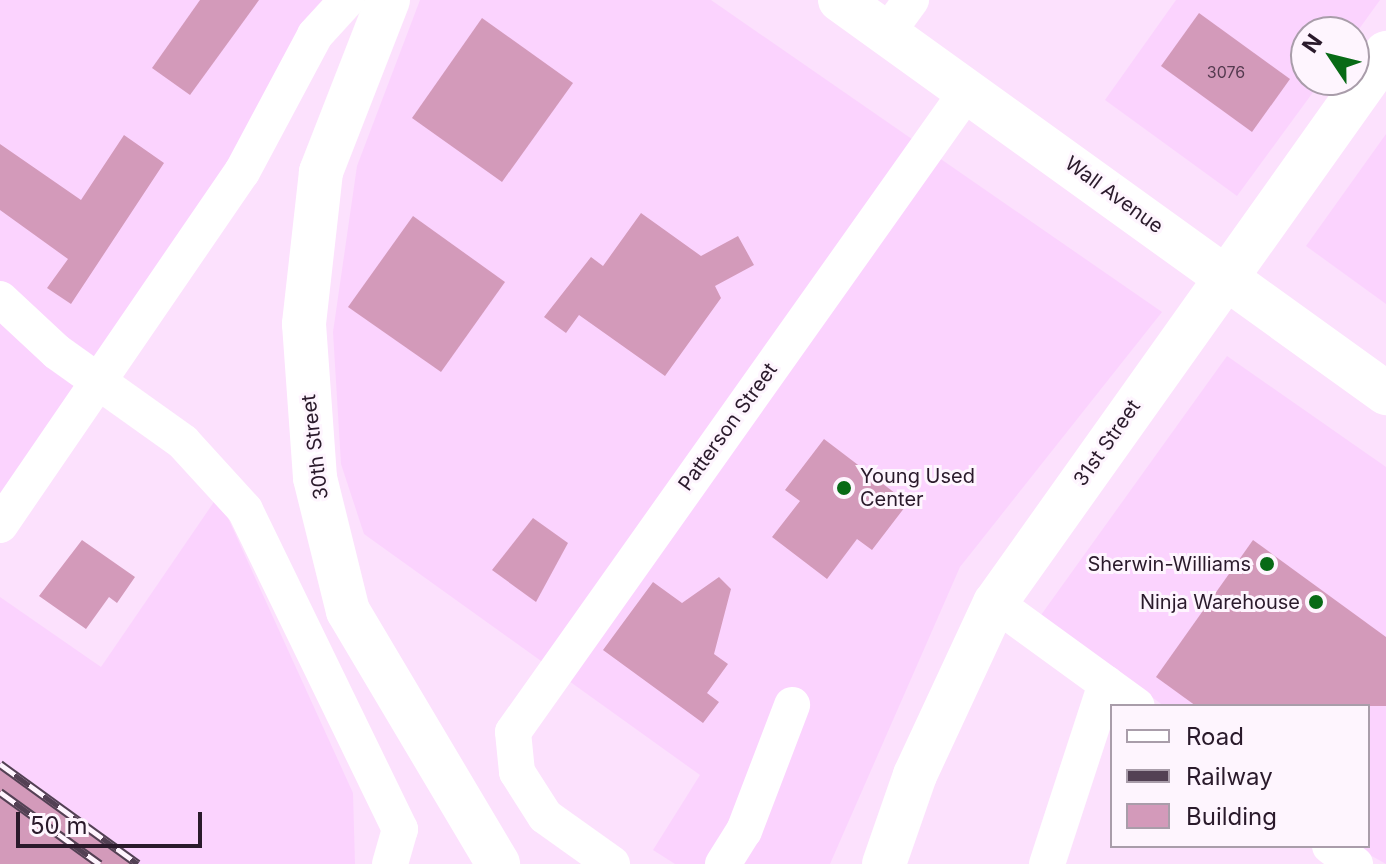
<!DOCTYPE html>
<style>
body{margin:0}
#map{position:relative;width:1386px;height:864px;overflow:hidden;background:#fce1fd;font-family:Inter,sans-serif}
div>[style]{position:absolute}
[style*='--x']{left:calc(var(--x)*1px);top:calc(var(--y)*1px);width:calc(var(--w)*1px);rotate:calc(var(--a)*1deg)}
.built>*{inset:0;background:#fbd3fe}
.building>*{inset:0;background:#d39aba}
.minor>*{height:36px;margin:-18px;padding:0 18px;transform-origin:18px;border-radius:18px;background:#fff}
.major>*{height:44px;margin:-22px;padding:0 22px;transform-origin:22px;border-radius:22px;background:#fff}
.rail>*{height:9px;margin-top:-4.5px;transform-origin:0;background:repeating-linear-gradient(90deg,#fef5fe 0 18px,#534154 0 36px);box-sizing:border-box;border-block:2px solid #534154}
.dots>*{width:22px;height:22px;translate:-50% -50%;box-sizing:border-box;border:4px solid #fef5fe;border-radius:50%}
span{translate:-50% -50%;white-space:nowrap;text-align:center;line-height:1.15;-webkit-text-stroke:6px #fef5fe;paint-order:stroke}
.number-label{font-size:16px;color:#543a4f}
.number-label span{-webkit-text-stroke-width:0}
.street-label{font-size:20px;color:#2a1a2b}
.poi-label{font-size:20px;color:#2a1a2b}
.left{translate:0 -50%;text-align:left}
.right{translate:-100% -50%;text-align:right}
.legend{position:absolute;left:1110px;top:704px;width:260px;height:144px;box-sizing:border-box;background:#fef5fe;border:2px solid #a99daa;margin:0;padding:10px 14px;list-style:none;font-size:24px;color:#2a1a2b}
.legend li{display:flex;align-items:center;gap:16px;height:40px}
.legend b{width:40px;border:2px solid #a99daa}
.north{position:absolute;left:1290px;top:16px;width:80px;height:80px;box-sizing:border-box;background:#fef5fe;border:2px solid #a99daa;border-radius:50%;rotate:305deg;font-size:22px;font-weight:700;line-height:32px;text-align:center;color:#2a1a2b}
.north::after{content:'';display:block;margin:auto;width:28px;height:36px;background:#086a16;clip-path:polygon(50% 0,100% 100%,50% 72%,0 100%)}
.scale{position:absolute;left:16px;top:812px;width:186px;height:36px;box-sizing:border-box;border:4px solid #2a1a2b;border-top:0;padding-left:10px;font-size:24px;line-height:28px;white-space:nowrap;color:#2a1a2b;-webkit-text-stroke:6px #fef5fe;paint-order:stroke}
</style>
<div id="map">
<div class="built">
<div style="clip-path:polygon(0 0,339px 0,0 501px)"></div>
<div style="clip-path:polygon(420px 0,711px 0,1162px 312px,960px 567px,830px 864px,675px 864px,653px 850px,700px 775px,364px 534px,341px 464px,333px 332px,357px 166px)"></div>
<div style="clip-path:polygon(1176px 0,1380px 0,1354px 36px,1306px 32px,1306px 80px,1322px 80px,1237px 196px,1105px 100px)"></div>
<div style="clip-path:polygon(1386px 134px,1386px 304px,1306px 246px)"></div>
<div style="clip-path:polygon(1227px 356px,1386px 467px,1386px 864px,1354px 846px,1368px 846px,1368px 706px,1164px 706px,1041px 615px)"></div>
<div style="clip-path:polygon(218px 496px,353px 793px,355px 864px,0 864px,0 597px,101px 667px)"></div>
</div>
<div class="building">
<div style="clip-path:polygon(200px 0,259px 0,190px 95px,152px 68px)"></div>
<div style="clip-path:polygon(1199px 13px,1290px 79px,1252px 132px,1161px 66px)"></div>
<div style="clip-path:polygon(482px 18px,573px 83px,502px 182px,412px 118px)"></div>
<div style="clip-path:polygon(124px 135px,164px 163px,71px 304px,47px 288px,68px 259px,0 210px,0 144px,81px 200px)"></div>
<div style="clip-path:polygon(641px 213px,701px 256px,738px 236px,754px 265px,715px 286px,721px 298px,665px 376px,579px 315px,566px 333px,544px 317px,591px 257px,603px 266px)"></div>
<div style="clip-path:polygon(413px 216px,505px 282px,441px 372px,348px 307px)"></div>
<div style="clip-path:polygon(824px 439px,908px 503px,872px 550px,857px 539px,827px 579px,772px 537px,800px 501px,785px 490px)"></div>
<div style="clip-path:polygon(533px 518px,568px 543px,536px 602px,492px 570px)"></div>
<div style="clip-path:polygon(82px 540px,135px 577px,117px 603px,109px 597px,86px 629px,39px 596px)"></div>
<div style="clip-path:polygon(1253px 540px,1386px 637px,1386px 706px,1196px 706px,1156px 677px)"></div>
<div style="clip-path:polygon(719px 577px,731px 589px,714px 654px,728px 664px,707px 693px,719px 702px,703px 723px,603px 650px,653px 582px,682px 603px)"></div>
<div style="clip-path:polygon(0 766px,136px 864px,0 864px)"></div>
</div>
<div class="minor">
<div style="--x:887;--y:33;--w:41;--a:-54"></div>
<div style="--x:0;--y:299;--w:78;--a:42.9"></div>
<div style="--x:57;--y:352;--w:155;--a:35.5"></div>
<div style="--x:183;--y:442;--w:92;--a:47.6"></div>
<div style="--x:245;--y:510;--w:355;--a:64.1"></div>
<div style="--x:400;--y:829;--w:36;--a:106"></div>
<div style="--x:0;--y:525;--w:428;--a:-55.6"></div>
<div style="--x:242;--y:172;--w:155;--a:-61.9"></div>
<div style="--x:315;--y:35;--w:47;--a:-47.6"></div>
<div style="--x:995;--y:603;--w:175;--a:36"></div>
<div style="--x:1330;--y:846;--w:31;--a:36"></div>
<div style="--x:612;--y:864;--w:82;--a:-144.4"></div>
<div style="--x:545;--y:816;--w:52;--a:-122.5"></div>
<div style="--x:517;--y:772;--w:40;--a:-95.7"></div>
<div style="--x:513;--y:732;--w:787;--a:-54.67"></div>
<div style="--x:723;--y:864;--w:39;--a:-58"></div>
<div style="--x:744;--y:831;--w:135;--a:-69.1"></div>
<div style="--x:1047;--y:864;--w:190;--a:-71.9"></div>
</div>
<div class="major">
<div style="--x:388;--y:0;--w:185;--a:111.3"></div>
<div style="--x:321;--y:172;--w:153;--a:96.4"></div>
<div style="--x:304;--y:324;--w:154;--a:85.9"></div>
<div style="--x:315;--y:478;--w:137;--a:76.1"></div>
<div style="--x:348;--y:611;--w:294;--a:59.3"></div>
<div style="--x:840;--y:0;--w:673;--a:35.75"></div>
<div style="--x:884;--y:864;--w:94;--a:-70.8"></div>
<div style="--x:915;--y:775;--w:190;--a:-65.1"></div>
<div style="--x:995;--y:603;--w:675;--a:-54.59"></div>
</div>
<div class="rail">
<div style="--x:0;--y:764;--w:170;--a:35.9"></div>
<div style="--x:0;--y:792;--w:123;--a:35.8"></div>
</div>
<div class="dots">
<div style="left:844px;top:488px;background:#086a16"></div>
<div style="left:1267px;top:564px;background:#086a16"></div>
<div style="left:1316px;top:602px;background:#086a16"></div>
</div>
<div class="number-label">
<span style="left:1226px;top:72px">3076</span>
</div>
<div class="street-label">
<span style="left:1114px;top:195px;rotate:36deg">Wall Avenue</span>
<span style="left:728px;top:427px;rotate:-54deg">Patterson Street</span>
<span style="left:1107px;top:443px;rotate:-55deg">31st Street</span>
<span style="left:315px;top:447px;rotate:-97deg">30th Street</span>
</div>
<div class="poi-label">
<span class="left" style="left:860px;top:488px">Young Used<br>Center</span>
<span class="right" style="left:1251px;top:564px">Sherwin-Williams</span>
<span class="right" style="left:1300px;top:602px">Ninja Warehouse</span>
</div>
<ul class="legend">
<li><b style="height:10px;background:#fff"></b>Road</li>
<li><b style="height:10px;background:#534154"></b>Railway</li>
<li><b style="height:22px;background:#d39aba"></b>Building</li>
</ul>
<div class="north">N</div>
<div class="scale">50 m</div>
</div>
